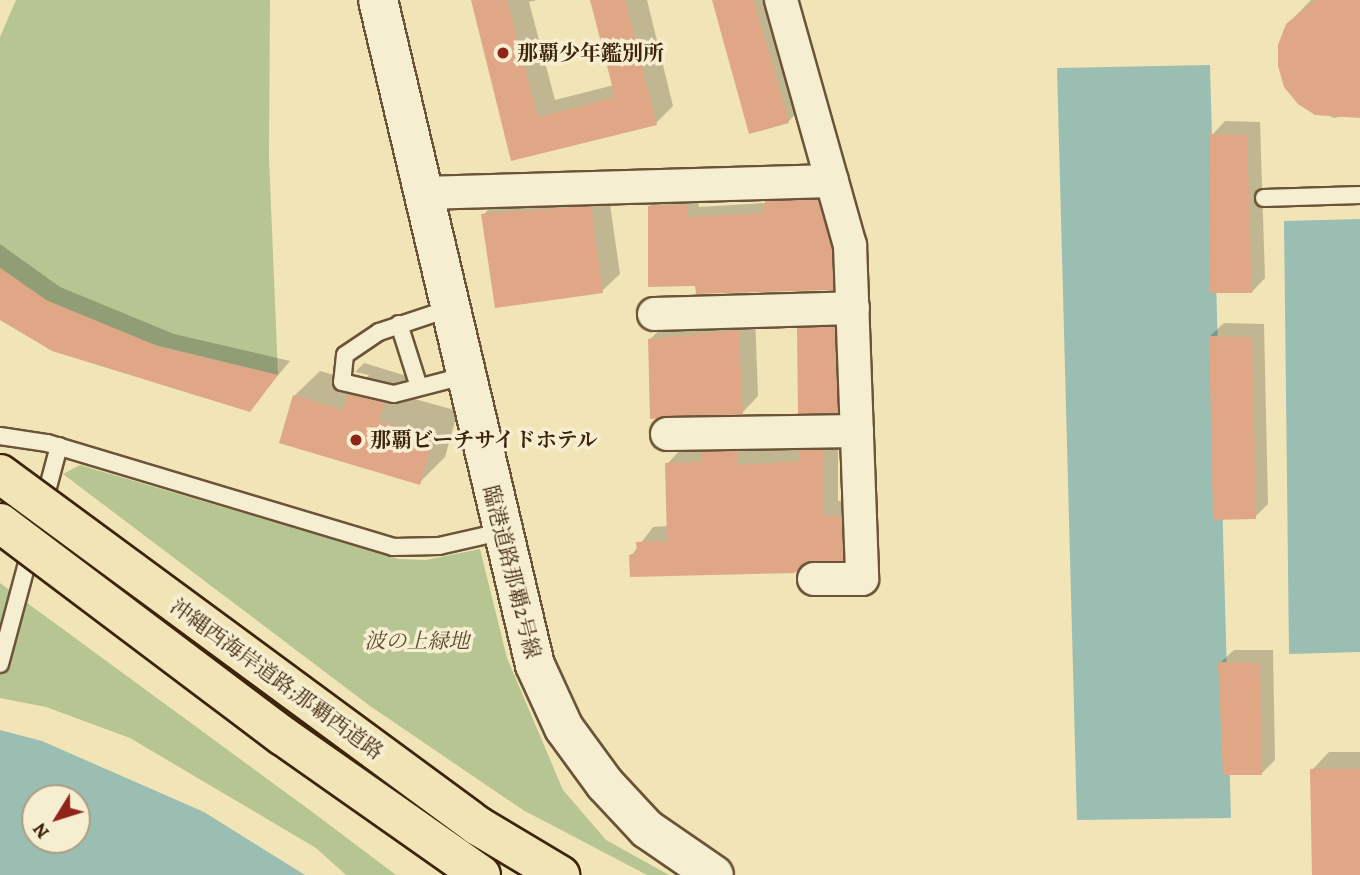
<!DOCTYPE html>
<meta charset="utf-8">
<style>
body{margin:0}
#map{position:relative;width:1360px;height:875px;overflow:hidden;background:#f1e5b7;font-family:Alegreya,"Noto Serif JP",serif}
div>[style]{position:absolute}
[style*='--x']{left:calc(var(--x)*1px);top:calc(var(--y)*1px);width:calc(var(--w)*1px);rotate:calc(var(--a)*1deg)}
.green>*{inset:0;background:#b6c591}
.water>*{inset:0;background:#9bbeb3}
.shadow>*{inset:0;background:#0003}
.building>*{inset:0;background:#dfa786}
.roads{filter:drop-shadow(2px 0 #6b5437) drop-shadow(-2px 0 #6b5437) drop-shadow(0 2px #6b5437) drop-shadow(0 -2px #6b5437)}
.service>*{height:16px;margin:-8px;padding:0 8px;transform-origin:8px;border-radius:8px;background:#f6eed0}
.minor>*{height:32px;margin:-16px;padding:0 16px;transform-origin:16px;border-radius:16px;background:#f6eed0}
.tertiary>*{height:38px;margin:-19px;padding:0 19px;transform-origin:19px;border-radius:19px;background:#f6eed0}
.bridges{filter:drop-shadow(2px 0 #3e240c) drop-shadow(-2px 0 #3e240c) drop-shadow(0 2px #3e240c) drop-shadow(0 -2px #3e240c)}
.motorway-bridge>*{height:38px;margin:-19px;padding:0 19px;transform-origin:19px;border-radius:19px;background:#f1e5b7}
.dots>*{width:19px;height:19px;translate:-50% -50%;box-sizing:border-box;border:4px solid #f6eed0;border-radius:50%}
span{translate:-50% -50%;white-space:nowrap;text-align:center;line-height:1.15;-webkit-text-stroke:7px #f6eed0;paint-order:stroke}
.poi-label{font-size:21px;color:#3e240c;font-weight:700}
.left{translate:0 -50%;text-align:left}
.street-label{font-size:21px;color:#3e240c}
.park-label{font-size:21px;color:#5c4c2d;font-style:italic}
.north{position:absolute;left:21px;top:784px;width:70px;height:70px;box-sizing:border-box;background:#f6eed0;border:2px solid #ac9d82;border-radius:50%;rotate:232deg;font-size:19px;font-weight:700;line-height:28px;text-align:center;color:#3e240c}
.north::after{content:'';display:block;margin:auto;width:24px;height:32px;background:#8f2418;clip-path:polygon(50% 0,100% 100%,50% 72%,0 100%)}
</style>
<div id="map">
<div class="green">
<div style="clip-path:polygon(16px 0,270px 0,269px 158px,278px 375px,151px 344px,53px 305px,0 268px,0 37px)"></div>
<div style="clip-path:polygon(80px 465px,399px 559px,426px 560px,480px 549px,507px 658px,563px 790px,606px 840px,669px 875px,647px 875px,523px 810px,370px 706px,63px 474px)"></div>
<div style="clip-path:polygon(0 583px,311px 811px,396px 875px,346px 875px,316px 848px,130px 738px,46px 707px,0 698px)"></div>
</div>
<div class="water">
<div style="clip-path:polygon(1210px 65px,1231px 818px,1077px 820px,1057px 68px)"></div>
<div style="clip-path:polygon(1360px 219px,1360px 652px,1289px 654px,1284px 221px)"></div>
<div style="clip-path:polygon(evenodd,0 730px,42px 741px,204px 812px,305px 875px,0 875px,0 730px,35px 798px,77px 798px,77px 840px,35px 840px,35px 798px)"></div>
</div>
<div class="shadow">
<div style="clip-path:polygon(472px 0,537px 0,529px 2px,555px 100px,614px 85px,592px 0,647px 0,673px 106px,656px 123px,513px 159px)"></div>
<div style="clip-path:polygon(718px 0,784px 0,811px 98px,788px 122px)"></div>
<div style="clip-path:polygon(1311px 0,1360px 0,1360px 112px,1334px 118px,1299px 102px,1287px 25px)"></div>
<div style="clip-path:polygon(1225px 121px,1260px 122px,1265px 278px,1252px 292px,1212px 135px)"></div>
<div style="clip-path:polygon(608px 190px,620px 274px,602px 291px,483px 215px,501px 197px)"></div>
<div style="clip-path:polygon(829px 190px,843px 278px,832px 288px,697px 284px,650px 206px,661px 196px,698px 195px,699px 207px,766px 203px,777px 191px)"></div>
<div style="clip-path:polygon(0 244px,60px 287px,174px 334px,290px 361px,249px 410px,0 318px)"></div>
<div style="clip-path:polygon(847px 314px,850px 398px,837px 411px,798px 329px,812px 315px)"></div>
<div style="clip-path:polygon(755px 315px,758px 396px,742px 413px,649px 340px,666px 324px)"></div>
<div style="clip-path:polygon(1224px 323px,1264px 324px,1268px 504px,1255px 517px,1210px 336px)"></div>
<div style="clip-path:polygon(364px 363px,410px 377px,404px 396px,458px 411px,445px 457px,419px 483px,294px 396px,320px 371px,361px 383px,369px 375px,355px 372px)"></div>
<div style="clip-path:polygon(838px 435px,838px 501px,854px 500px,858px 543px,842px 559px,631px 556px,653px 527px,668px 526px,667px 464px,682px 448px,752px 436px,752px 450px,805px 447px)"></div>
<div style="clip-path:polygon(1234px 650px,1273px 650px,1275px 760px,1262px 773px,1220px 663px)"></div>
<div style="clip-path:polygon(1329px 752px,1360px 752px,1360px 875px,1314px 875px,1312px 770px)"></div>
</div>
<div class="building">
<div style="clip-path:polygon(471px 0,507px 0,538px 117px,615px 97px,590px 0,625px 0,657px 125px,511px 161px)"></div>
<div style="clip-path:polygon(712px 0,754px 0,789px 123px,749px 134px)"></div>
<div style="clip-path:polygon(1315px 0,1360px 0,1360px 118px,1315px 115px,1298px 104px,1284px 87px,1278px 66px,1278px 45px,1286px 24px)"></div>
<div style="clip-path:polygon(1210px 134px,1247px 135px,1252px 293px,1209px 293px)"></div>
<div style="clip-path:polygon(818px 200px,832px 248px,833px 290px,696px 294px,695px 286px,648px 287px,648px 206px,688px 205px,688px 217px,763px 213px,765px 201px)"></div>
<div style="clip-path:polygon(591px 206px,603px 293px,495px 308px,481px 214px)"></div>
<div style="clip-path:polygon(0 268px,46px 300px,160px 347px,278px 375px,250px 412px,52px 351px,0 320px)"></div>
<div style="clip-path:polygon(835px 327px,838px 413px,798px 414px,797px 328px)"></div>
<div style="clip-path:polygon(739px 330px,743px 414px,650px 419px,648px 339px)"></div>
<div style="clip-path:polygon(1209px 336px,1252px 337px,1256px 519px,1213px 520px)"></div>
<div style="clip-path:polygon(347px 394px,385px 403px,379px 421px,434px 437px,420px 485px,279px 443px,293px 395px,343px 410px)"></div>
<div style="clip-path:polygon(799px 450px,823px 450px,823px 516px,838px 515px,842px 521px,843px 561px,813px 561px,794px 573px,630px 577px,629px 555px,637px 552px,636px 542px,667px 541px,665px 463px,702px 462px,702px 452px,737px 451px,737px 465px,799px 461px)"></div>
<div style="clip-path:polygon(1218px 662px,1260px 663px,1262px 775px,1223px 775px)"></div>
<div style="clip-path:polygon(1310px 769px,1360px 769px,1360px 875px,1312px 875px)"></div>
</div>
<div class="roads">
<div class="service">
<div style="--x:1264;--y:198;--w:96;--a:-1.8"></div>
<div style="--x:448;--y:309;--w:73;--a:161.6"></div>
<div style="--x:379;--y:332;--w:41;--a:145.9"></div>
<div style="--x:345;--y:355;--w:27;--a:96"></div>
<div style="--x:342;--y:382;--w:53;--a:13"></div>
<div style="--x:394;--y:394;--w:72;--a:-14.4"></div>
<div style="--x:399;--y:324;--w:66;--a:72.4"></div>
<div style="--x:0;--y:436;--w:48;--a:8.5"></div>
<div style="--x:47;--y:443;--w:361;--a:16.7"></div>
<div style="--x:393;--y:547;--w:46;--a:-1.2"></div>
<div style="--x:439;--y:546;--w:63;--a:-12.9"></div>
<div style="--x:43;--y:506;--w:62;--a:-75.1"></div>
<div style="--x:0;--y:664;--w:120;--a:-75"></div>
</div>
<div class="minor">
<div style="--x:781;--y:0;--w:255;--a:74.3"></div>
<div style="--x:850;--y:245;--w:334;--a:87.9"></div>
<div style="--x:862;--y:579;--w:48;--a:180"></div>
<div style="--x:423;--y:193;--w:409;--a:-1.7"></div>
<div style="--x:654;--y:314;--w:199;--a:-1.7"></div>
<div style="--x:667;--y:434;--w:190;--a:-0.9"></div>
</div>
<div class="tertiary">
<div style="--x:378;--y:0;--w:683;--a:76.72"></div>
<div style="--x:535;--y:665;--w:69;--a:65.3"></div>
<div style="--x:564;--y:728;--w:69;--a:53.8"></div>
<div style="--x:605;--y:784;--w:62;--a:47"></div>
<div style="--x:647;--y:829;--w:81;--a:34.5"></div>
</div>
</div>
<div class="bridges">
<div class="motorway-bridge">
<div style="--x:0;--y:474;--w:594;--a:36.37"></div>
<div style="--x:478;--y:826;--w:96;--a:30.9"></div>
<div style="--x:0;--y:523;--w:354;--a:37"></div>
<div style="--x:283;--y:736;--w:242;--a:35.1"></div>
</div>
</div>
<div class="dots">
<div style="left:503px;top:53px;background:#8f2418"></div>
<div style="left:356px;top:440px;background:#8f2418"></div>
</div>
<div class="poi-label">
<span class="left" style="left:517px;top:53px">那覇少年鑑別所</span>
<span class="left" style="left:370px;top:440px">那覇ビーチサイドホテル</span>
</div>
<div class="street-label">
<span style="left:512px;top:572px;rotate:76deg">臨港道路那覇2号線</span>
<span style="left:277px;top:679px;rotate:36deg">沖縄西海岸道路;那覇西道路</span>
</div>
<div class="park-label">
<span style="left:417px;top:641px">波の上緑地</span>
</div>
<div class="north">N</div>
</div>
